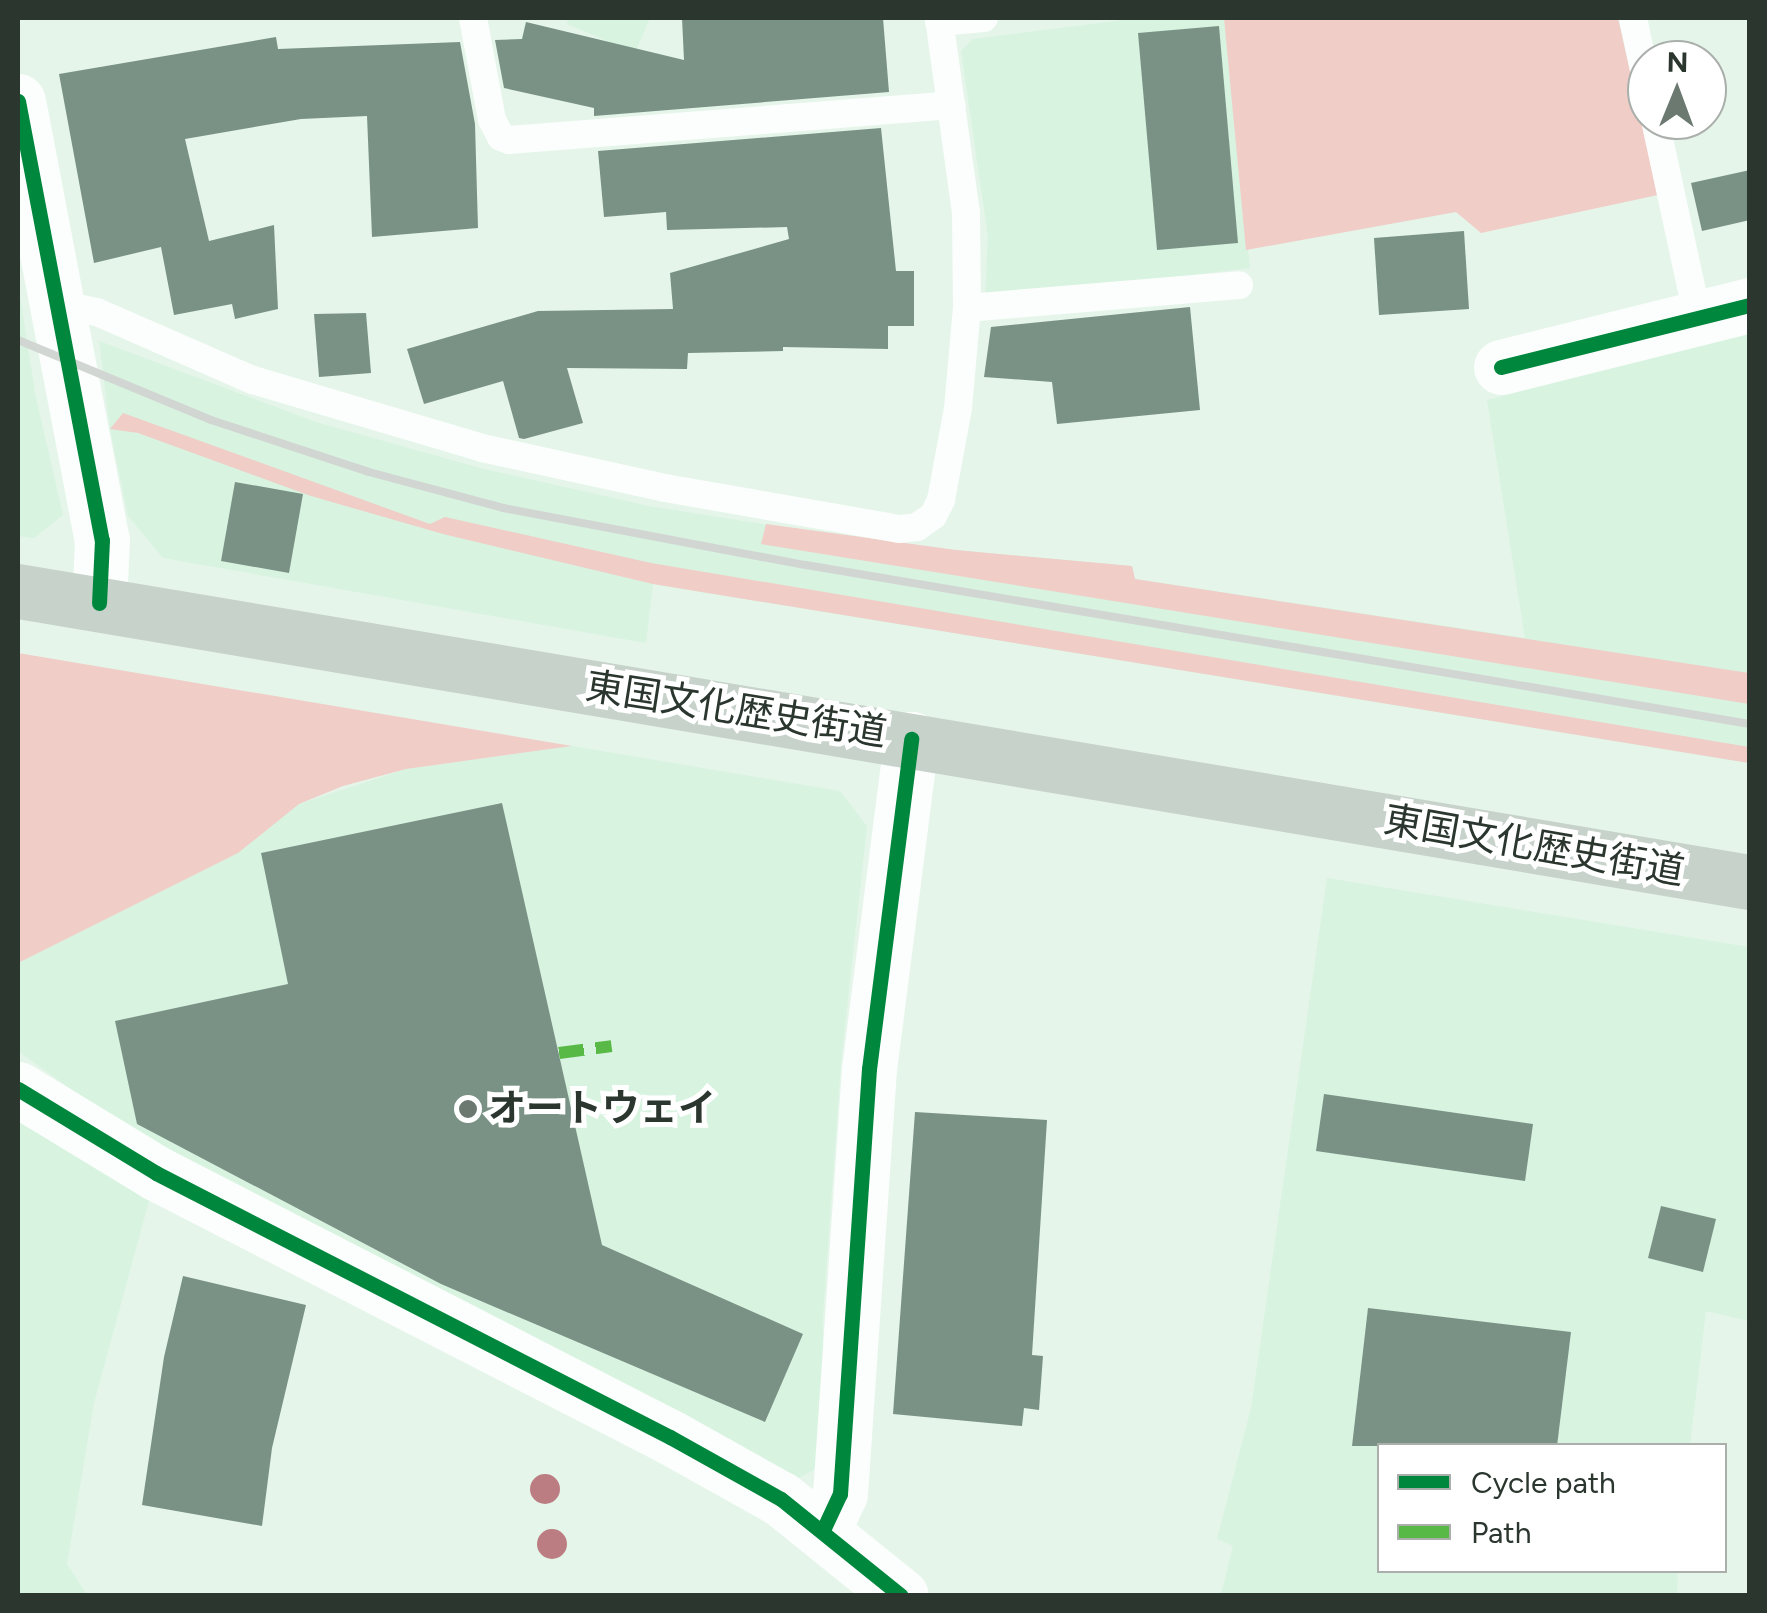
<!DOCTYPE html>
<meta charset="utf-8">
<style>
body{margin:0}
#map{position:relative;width:1767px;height:1613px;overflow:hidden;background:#e5f5ea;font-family:Figtree,"Noto Sans JP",sans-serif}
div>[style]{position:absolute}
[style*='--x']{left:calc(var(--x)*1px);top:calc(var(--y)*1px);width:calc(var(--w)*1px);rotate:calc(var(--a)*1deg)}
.built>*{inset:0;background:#d8f3e0}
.green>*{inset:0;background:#f0cdc7}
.building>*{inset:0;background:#7a9285}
.service>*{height:28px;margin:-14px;padding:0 14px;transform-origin:14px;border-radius:14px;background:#fbfefc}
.minor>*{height:55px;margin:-27.5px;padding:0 27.5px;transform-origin:27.5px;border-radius:27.5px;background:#fbfefc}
.trunk>*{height:55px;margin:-27.5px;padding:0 27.5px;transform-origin:27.5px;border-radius:27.5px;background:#c7d2cb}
.rail>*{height:8px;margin:-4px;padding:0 4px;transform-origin:4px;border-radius:4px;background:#d2d6d3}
.quiet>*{height:12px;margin-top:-6px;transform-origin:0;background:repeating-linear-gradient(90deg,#58b947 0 25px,transparent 0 37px)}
.cycleway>*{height:15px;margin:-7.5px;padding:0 7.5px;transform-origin:7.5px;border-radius:7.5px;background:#00873e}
.trees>*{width:30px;height:30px;margin:-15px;border-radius:50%;background:#bb7d82}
.dots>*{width:28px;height:28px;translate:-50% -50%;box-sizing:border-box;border:5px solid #fff;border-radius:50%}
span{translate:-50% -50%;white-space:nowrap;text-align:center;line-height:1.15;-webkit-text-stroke:10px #fff;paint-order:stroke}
.street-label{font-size:38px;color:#2a362e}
.poi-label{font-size:38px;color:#2a362e;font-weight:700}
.left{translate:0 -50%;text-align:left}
.frame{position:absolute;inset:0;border:20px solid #2a362e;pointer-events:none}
.legend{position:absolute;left:1377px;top:1443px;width:350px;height:130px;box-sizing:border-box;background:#fff;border:2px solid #aaafab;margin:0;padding:12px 18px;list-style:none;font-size:30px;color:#2a362e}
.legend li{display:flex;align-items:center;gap:20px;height:50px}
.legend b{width:50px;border:2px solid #aaafab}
.north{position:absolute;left:1627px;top:40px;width:100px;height:100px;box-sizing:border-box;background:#fff;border:2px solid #aaafab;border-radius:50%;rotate:1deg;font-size:28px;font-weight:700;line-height:40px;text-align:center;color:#2a362e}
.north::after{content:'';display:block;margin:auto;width:35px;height:45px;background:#6b7970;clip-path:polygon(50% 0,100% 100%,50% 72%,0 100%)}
</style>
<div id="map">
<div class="built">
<div style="clip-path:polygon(569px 18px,650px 18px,635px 53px,567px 24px)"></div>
<div style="clip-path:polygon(1138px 18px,1224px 18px,1250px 268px,985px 300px,988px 237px,961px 51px,973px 39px)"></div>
<div style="clip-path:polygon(18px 282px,35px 393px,63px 515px,34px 538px,18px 536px)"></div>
<div style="clip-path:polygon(1749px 332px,1749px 763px,653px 584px,646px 643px,163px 558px,128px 516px,110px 429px,99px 341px,316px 422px,480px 468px,649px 506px,888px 544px,1132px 566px,1135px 579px,1525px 638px,1487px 400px)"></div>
<div style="clip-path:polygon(572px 746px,840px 791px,867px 826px,841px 1063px,823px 1316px,823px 1465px,793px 1481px,162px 1155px,18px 1051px,18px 963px,238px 853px,299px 804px,406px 769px)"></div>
<div style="clip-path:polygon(1327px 878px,1749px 947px,1749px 1321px,1706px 1311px,1690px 1445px,1380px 1446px,1380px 1570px,1678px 1571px,1677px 1595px,1221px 1595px,1233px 1546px,1217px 1539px,1251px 1408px)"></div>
<div style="clip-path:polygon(18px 1122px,150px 1197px,94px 1403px,67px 1564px,87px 1595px,18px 1595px)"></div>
</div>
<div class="green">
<div style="clip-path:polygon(1224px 18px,1618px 18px,1658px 195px,1481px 233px,1456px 212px,1246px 250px)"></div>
<div style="clip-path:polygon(123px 413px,430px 524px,445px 517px,651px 563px,1749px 747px,1749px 763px,653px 584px,443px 534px,311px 496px,138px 433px,110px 429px)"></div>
<div style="clip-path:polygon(766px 524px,956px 550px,1132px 566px,1135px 579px,1749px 673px,1749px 704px,761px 544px)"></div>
<div style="clip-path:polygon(18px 653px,572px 746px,406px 769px,343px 786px,299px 804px,238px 853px,18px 963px)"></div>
</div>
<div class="building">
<div style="clip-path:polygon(682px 18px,883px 18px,889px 92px,594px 116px,594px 108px,504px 88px,495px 40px,522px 39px,526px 22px,684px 60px)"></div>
<div style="clip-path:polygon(1219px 26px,1238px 243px,1157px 250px,1138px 33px)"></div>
<div style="clip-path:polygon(276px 37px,278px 49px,460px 42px,475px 124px,478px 228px,372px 237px,367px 116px,301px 119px,185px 139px,209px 241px,274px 225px,278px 309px,235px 319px,232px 304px,174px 315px,161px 247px,94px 263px,59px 74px)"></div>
<div style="clip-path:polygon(881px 128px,896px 271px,914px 271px,914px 326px,888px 326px,888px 349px,783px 347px,783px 351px,688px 353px,687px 369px,567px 368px,583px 423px,524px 439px,519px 438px,503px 381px,424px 404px,407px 349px,538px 311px,673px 309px,670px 273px,789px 239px,787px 227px,667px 230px,666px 212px,604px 217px,598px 151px)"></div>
<div style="clip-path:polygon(1750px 170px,1750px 220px,1702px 231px,1691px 183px)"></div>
<div style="clip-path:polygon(1464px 231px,1469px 309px,1379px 315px,1374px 238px)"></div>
<div style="clip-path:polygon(1190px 307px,1200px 410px,1057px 424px,1052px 382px,984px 377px,991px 327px)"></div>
<div style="clip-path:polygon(366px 313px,371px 373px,319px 377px,314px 314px)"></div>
<div style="clip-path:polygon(235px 482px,303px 494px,289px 573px,221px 561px)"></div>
<div style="clip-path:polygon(502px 803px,602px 1245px,803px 1334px,765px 1422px,441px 1284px,137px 1124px,115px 1021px,288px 984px,261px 853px)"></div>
<div style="clip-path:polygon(1324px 1094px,1533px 1124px,1525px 1181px,1316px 1151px)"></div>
<div style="clip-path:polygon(915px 1112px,1047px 1120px,1032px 1355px,1043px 1356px,1039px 1410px,1024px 1408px,1022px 1426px,893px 1414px)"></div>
<div style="clip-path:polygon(1661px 1206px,1716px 1219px,1703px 1272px,1648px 1258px)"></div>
<div style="clip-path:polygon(183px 1276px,306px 1305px,272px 1448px,262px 1526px,142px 1505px,164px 1357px)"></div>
<div style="clip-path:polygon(1368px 1308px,1571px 1332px,1557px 1446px,1352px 1446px)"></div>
</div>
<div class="service">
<div style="--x:473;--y:18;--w:104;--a:79.4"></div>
<div style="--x:492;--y:120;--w:19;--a:62"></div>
<div style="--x:501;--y:137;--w:9;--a:21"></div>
<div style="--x:509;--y:140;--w:444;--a:-4.5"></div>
<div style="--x:1633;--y:18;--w:67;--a:78"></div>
<div style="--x:939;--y:22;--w:45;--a:-5.1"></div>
<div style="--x:1655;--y:120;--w:204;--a:77.8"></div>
<div style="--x:59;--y:304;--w:39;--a:12"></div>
<div style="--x:97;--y:312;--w:170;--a:23.6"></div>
<div style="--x:253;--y:380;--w:239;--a:16.5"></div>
<div style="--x:482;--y:448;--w:187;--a:12.3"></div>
<div style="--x:665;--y:488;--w:238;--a:9.9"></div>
<div style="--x:899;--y:529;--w:18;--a:-6"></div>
<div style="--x:917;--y:527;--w:19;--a:-35"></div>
<div style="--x:933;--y:516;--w:18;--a:-63"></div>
<div style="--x:941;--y:500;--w:94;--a:-79.5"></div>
<div style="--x:958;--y:408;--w:100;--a:-84.9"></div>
<div style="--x:967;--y:308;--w:95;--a:-90.6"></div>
<div style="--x:966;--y:213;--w:197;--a:-97.9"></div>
<div style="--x:967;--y:308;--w:273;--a:-4.8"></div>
</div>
<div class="minor">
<div style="--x:18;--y:101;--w:447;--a:79.2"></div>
<div style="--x:102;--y:540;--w:63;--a:92.7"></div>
<div style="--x:1501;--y:367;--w:257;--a:-14"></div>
<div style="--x:18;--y:1089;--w:162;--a:31.3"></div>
<div style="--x:156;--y:1173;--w:578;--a:27.19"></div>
<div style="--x:670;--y:1437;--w:127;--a:29.2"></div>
<div style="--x:781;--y:1499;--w:154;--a:38.9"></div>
<div style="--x:823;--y:1530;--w:40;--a:-65"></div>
<div style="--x:840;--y:1494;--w:426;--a:-86.1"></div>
<div style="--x:869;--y:1069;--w:333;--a:-82.7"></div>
</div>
<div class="trunk">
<div style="--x:18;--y:591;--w:1756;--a:9.54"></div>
</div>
<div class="rail">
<div style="--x:18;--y:340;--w:209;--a:22.5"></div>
<div style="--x:211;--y:420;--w:166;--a:18.2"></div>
<div style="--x:369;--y:472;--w:139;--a:15"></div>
<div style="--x:503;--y:508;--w:308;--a:10.7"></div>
<div style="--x:806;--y:565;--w:957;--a:9.56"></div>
</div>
<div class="quiet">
<div style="--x:559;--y:1053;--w:53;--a:-7.5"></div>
</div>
<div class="cycleway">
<div style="--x:18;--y:101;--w:447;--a:79.2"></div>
<div style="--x:102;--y:540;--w:63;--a:92.7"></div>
<div style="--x:1501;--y:367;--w:257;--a:-14"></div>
<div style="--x:18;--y:1089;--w:162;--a:31.3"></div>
<div style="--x:156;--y:1173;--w:578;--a:27.19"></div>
<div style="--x:670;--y:1437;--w:127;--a:29.2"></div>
<div style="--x:781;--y:1499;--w:154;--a:38.9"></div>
<div style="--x:823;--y:1530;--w:40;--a:-65"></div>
<div style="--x:840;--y:1494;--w:426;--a:-86.1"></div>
<div style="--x:869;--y:1069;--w:333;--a:-82.7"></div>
</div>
<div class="trees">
<div style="left:545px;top:1489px"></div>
<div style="left:552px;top:1544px"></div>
</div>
<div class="dots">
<div style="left:468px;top:1109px;background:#6b7970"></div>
</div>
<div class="street-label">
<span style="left:736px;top:710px;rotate:9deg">東国文化歴史街道</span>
<span style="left:1534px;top:846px;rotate:10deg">東国文化歴史街道</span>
</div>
<div class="poi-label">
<span class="left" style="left:488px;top:1109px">オートウェイ</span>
</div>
<div class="frame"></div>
<ul class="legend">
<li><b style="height:12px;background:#00873e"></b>Cycle path</li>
<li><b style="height:12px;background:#58b947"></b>Path</li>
</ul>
<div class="north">N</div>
</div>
